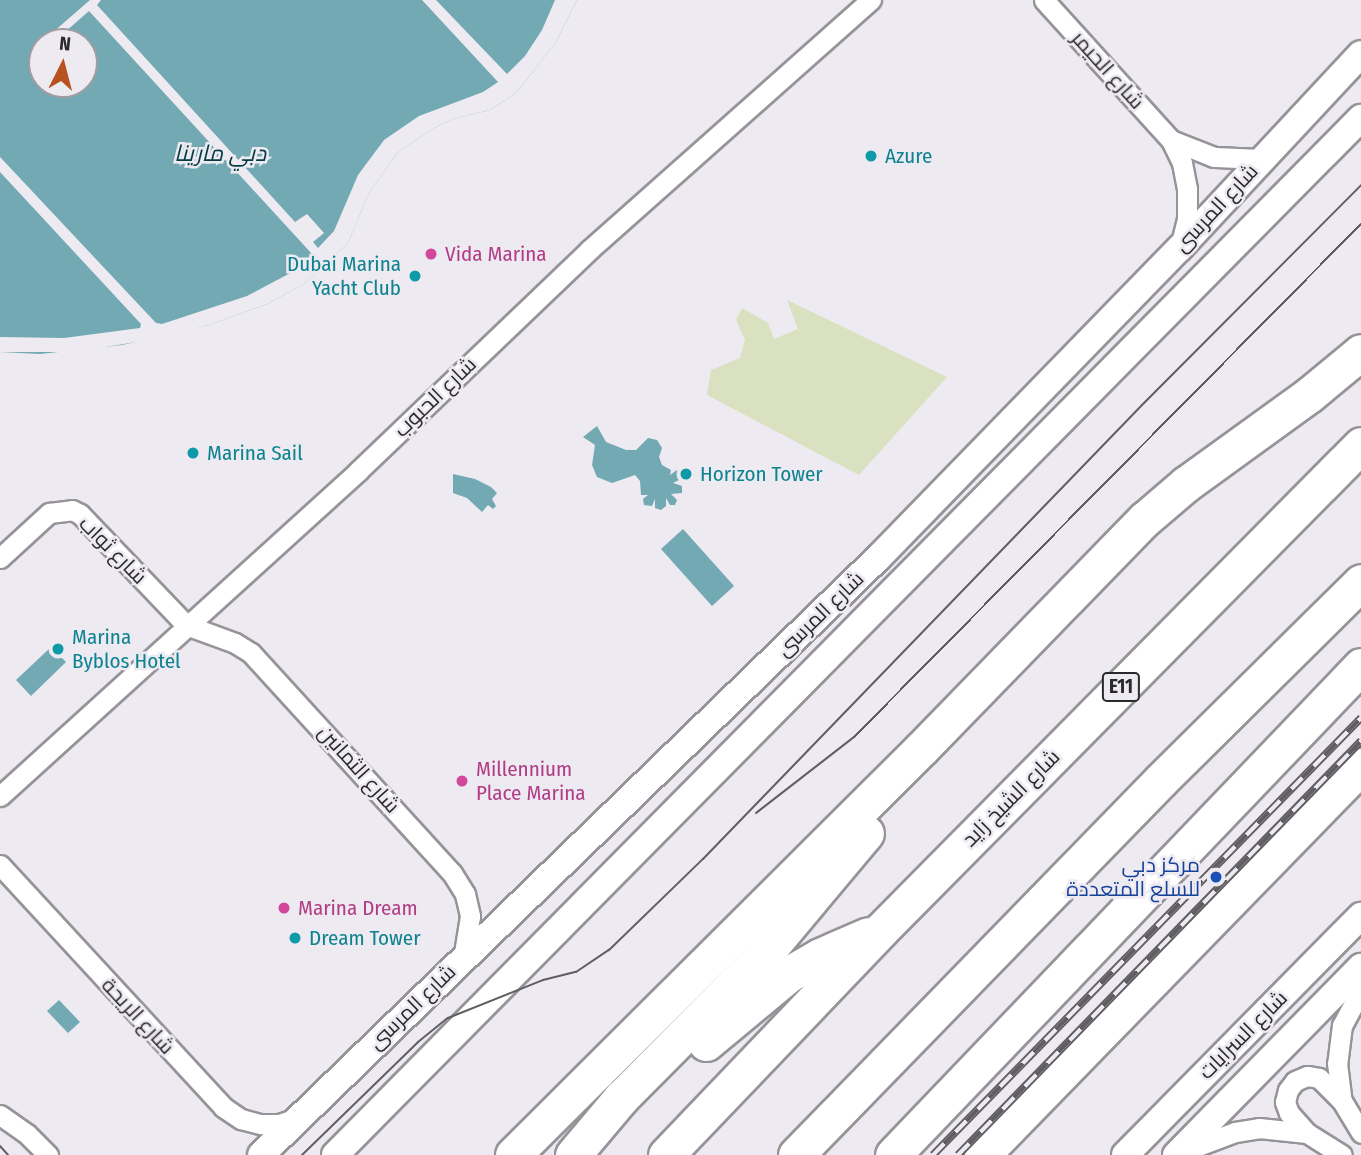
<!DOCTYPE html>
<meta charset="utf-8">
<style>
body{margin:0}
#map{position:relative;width:1361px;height:1155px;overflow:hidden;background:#edeaf1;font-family:"Fira Sans Condensed",Cairo,sans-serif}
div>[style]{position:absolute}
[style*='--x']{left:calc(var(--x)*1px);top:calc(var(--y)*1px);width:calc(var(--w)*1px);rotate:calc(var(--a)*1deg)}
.green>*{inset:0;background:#dae1c1}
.water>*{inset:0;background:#72a9b3}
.pier>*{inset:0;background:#edeaf1}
.roads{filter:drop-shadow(2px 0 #969399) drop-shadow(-2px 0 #969399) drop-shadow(0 2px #969399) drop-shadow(0 -2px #969399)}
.street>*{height:19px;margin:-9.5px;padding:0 9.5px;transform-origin:9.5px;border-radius:9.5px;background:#fff}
.secondary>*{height:26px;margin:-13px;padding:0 13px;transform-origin:13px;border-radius:13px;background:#fff}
.highway>*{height:35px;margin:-17.5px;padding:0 17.5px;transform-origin:17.5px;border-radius:17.5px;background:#fff}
.tram>*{height:2px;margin:-1px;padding:0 1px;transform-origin:1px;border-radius:1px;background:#605e62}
.rail>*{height:8px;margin-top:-4px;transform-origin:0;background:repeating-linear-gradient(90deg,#edeaf1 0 16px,#605e62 0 32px);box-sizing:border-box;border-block:2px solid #605e62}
.dots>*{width:19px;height:19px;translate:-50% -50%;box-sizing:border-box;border:4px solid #edeaf1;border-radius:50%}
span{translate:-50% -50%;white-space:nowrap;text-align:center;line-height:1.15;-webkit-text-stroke:5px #edeaf1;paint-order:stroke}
.shield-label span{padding:2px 5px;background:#edeaf1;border:2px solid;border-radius:5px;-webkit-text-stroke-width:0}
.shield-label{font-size:19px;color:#2a292c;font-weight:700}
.street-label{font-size:21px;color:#2a292c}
.culture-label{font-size:21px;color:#0d838f}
.left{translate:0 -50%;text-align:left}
.right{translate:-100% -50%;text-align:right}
.hotel-label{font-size:21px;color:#b23c85}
.transit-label{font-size:21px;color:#164399}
.water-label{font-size:23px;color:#053c44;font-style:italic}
.north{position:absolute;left:28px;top:28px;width:70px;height:70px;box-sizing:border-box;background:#edeaf1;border:2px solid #9f9da2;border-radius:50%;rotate:6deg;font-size:19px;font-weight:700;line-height:28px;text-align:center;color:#2a292c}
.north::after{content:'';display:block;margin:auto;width:24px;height:32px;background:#b75320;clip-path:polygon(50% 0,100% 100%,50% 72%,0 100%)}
</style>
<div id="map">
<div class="green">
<div style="clip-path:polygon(787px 300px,947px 377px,859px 475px,707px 395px,711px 370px,740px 358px,745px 340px,736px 320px,742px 308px,768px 323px,774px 339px,798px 329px)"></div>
</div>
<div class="water">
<div style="clip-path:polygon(evenodd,0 0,577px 0,556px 42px,517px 92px,490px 110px,453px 119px,432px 129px,397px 153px,369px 193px,348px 243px,304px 284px,267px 304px,209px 325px,122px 345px,40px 354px,0 352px,0 0,42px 42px,84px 42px,84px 84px,42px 84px,42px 42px)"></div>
<div style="clip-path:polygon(597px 426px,606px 442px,626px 450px,636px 450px,648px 438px,657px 440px,662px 448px,659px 457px,662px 465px,671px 470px,670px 475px,677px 470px,682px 475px,681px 479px,673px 483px,682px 486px,682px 493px,671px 494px,677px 500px,675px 505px,670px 505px,666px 498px,666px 506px,661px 510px,655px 508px,655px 499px,652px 506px,644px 505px,643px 499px,648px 495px,641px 495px,640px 481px,635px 475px,612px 483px,597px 477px,592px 465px,595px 445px,583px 437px)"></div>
<div style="clip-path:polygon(453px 474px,475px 479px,491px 487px,497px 493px,492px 499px,496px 506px,493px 509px,488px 505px,482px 512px,467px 498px,453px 493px)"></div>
<div style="clip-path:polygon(683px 529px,734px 586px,712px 606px,661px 549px)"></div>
<div style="clip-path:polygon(51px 647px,66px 662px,31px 696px,16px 680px)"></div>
<div style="clip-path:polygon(59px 1000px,80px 1022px,68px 1033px,47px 1011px)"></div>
</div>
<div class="pier">
<div style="clip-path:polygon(90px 0,101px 0,97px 5px,295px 222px,307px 214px,324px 233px,313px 242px,318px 248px,334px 231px,358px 175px,384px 140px,419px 116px,483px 92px,498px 82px,422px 0,436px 0,507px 74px,525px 56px,542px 30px,555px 0,577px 0,556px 42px,517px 92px,490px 110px,453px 119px,432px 129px,397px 153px,369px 193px,348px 243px,304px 284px,267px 304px,209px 325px,154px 339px,75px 352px,0 352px,0 337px,64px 338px,140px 328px,141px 324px,0 172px,0 157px,156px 323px,162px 324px,247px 296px,296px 270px,312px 254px,89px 11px,57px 39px,52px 33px)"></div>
</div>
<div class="roads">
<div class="street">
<div style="--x:1044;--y:0;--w:189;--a:47.8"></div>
<div style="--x:1171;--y:140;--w:25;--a:64"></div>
<div style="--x:1182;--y:163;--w:26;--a:79"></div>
<div style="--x:1187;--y:189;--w:30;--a:90"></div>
<div style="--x:1187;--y:219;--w:29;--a:104"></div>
<div style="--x:1171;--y:140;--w:46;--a:21.6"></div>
<div style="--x:1214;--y:157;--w:48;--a:2.4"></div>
<div style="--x:0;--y:558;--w:67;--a:-42.6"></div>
<div style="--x:49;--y:513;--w:23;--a:-7"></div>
<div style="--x:72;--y:510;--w:9;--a:27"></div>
<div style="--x:80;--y:514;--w:153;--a:46.3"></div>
<div style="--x:186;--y:625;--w:52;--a:20.2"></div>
<div style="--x:235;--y:643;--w:19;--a:32"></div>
<div style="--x:251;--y:653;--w:298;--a:47.6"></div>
<div style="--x:452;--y:873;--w:25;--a:58"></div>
<div style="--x:465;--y:894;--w:23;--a:77"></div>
<div style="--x:470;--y:916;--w:44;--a:99.2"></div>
<div style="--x:0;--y:796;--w:484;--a:-42.2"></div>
<div style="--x:358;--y:471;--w:320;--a:-43.7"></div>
<div style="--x:589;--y:250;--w:377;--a:-41.6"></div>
<div style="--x:0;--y:865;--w:329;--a:47.3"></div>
<div style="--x:223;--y:1107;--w:22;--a:34"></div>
<div style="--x:241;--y:1119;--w:20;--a:15"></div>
<div style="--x:260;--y:1124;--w:19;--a:0"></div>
<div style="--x:279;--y:1124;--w:19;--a:-18"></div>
<div style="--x:1361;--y:990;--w:40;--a:118"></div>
<div style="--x:1342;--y:1025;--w:38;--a:97"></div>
<div style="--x:1337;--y:1063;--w:38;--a:83"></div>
<div style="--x:1342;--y:1101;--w:37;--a:59"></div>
<div style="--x:0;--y:1115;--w:33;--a:35"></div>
<div style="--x:27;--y:1134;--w:30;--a:45"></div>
<div style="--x:1307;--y:1133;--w:27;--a:-132"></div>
<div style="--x:1289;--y:1113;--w:12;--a:-110"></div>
<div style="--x:1285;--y:1102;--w:12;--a:-76"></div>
<div style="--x:1288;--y:1090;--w:11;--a:-52"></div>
<div style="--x:1295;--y:1081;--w:13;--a:-23"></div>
<div style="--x:1307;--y:1076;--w:12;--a:9"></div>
<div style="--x:1319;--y:1078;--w:31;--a:45"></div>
<div style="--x:1187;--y:1150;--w:51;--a:-20.6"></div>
<div style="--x:1235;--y:1132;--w:24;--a:-9"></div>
<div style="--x:1259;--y:1128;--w:48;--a:5.9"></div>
<div style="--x:1307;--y:1133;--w:41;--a:32.2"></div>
</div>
<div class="secondary">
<div style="--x:261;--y:1155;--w:860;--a:-44.06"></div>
<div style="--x:879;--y:557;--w:431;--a:-45.8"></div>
<div style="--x:1180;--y:248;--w:265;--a:-47"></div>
<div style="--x:335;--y:1155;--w:1459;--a:-45.31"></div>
<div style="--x:1125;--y:1155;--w:336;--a:-45.4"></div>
<div style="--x:1176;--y:1155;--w:264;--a:-45.5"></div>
</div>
<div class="highway">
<div style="--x:706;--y:1043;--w:108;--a:-39.7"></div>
<div style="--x:789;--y:974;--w:36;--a:-30"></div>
<div style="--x:820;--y:956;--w:52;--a:-23.6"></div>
<div style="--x:513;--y:1155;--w:576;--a:-44.86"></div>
<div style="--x:921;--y:749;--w:321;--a:-45.8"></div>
<div style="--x:1145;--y:519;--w:54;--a:-40.5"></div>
<div style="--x:1186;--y:484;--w:152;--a:-35.9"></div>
<div style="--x:1309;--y:395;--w:67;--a:-39.6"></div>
<div style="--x:573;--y:1155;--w:75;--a:-49.9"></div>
<div style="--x:621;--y:1098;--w:210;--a:-45.2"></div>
<div style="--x:769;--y:949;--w:151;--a:-50.1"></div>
<div style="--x:666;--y:1155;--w:311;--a:-46.3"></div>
<div style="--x:881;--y:930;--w:682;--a:-45.3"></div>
<div style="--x:796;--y:1155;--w:523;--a:-45.77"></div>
<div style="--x:1161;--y:780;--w:281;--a:-44.7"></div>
<div style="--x:893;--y:1155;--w:677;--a:-46.26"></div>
<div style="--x:982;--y:1155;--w:543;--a:-45.75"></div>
</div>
</div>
<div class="tram">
<div style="--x:756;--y:813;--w:124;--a:-37.8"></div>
<div style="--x:854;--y:737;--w:721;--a:-45.34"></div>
<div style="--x:0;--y:1146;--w:12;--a:48"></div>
<div style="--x:302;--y:1155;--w:162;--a:-44.2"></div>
<div style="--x:418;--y:1042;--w:38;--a:-39"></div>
<div style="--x:448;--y:1018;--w:102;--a:-21.8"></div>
<div style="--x:543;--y:980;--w:34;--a:-14"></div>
<div style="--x:576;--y:972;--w:40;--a:-34"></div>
<div style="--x:609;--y:950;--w:131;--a:-44.1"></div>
<div style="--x:703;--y:859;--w:634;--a:-45.96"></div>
<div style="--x:1144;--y:403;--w:308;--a:-45.1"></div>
</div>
<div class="rail">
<div style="--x:933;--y:1155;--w:612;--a:-45.6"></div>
<div style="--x:958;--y:1155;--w:578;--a:-45.77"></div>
</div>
<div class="dots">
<div style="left:871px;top:156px;background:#0f9aa8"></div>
<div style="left:431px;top:254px;background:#d1479c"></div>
<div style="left:415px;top:276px;background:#0f9aa8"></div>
<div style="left:193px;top:453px;background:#0f9aa8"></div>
<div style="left:686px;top:474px;background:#0f9aa8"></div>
<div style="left:58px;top:649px;background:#0f9aa8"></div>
<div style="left:462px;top:781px;background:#d1479c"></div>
<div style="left:1216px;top:877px;background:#1a4fb4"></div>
<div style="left:284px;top:908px;background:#d1479c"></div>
<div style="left:295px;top:938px;background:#0f9aa8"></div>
</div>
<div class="shield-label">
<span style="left:1121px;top:687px">E11</span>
</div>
<div class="street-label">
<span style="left:1108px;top:70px;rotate:48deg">شارع الحيمر</span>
<span style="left:1216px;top:208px;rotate:-47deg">شارع المرسى</span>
<span style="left:435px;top:397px;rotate:-44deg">شارع الحبوب</span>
<span style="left:113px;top:550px;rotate:45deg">شارع ثواب</span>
<span style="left:820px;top:614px;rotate:-44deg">شارع المرسى</span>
<span style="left:359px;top:769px;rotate:48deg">شارع الثمانين</span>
<span style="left:1011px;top:798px;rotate:-45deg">شارع الشيخ زايد</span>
<span style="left:412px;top:1007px;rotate:-44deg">شارع المرسى</span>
<span style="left:138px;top:1016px;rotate:47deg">شارع الريحة</span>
<span style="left:1243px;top:1035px;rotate:-45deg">شارع السرايات</span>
</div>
<div class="culture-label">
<span class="left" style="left:885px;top:156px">Azure</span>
<span class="right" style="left:401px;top:276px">Dubai Marina<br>Yacht Club</span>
<span class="left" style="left:207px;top:453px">Marina Sail</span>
<span class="left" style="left:700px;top:474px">Horizon Tower</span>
<span class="left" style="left:72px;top:649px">Marina<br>Byblos Hotel</span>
<span class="left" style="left:309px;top:938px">Dream Tower</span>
</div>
<div class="hotel-label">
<span class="left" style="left:445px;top:254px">Vida Marina</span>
<span class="left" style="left:476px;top:781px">Millennium<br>Place Marina</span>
<span class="left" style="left:298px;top:908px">Marina Dream</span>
</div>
<div class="transit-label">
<span class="right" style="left:1200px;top:877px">مركز دبي<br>للسلع المتعددة</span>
</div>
<div class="water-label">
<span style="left:220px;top:153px">دبي مارينا</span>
</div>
<div class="north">N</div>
</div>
